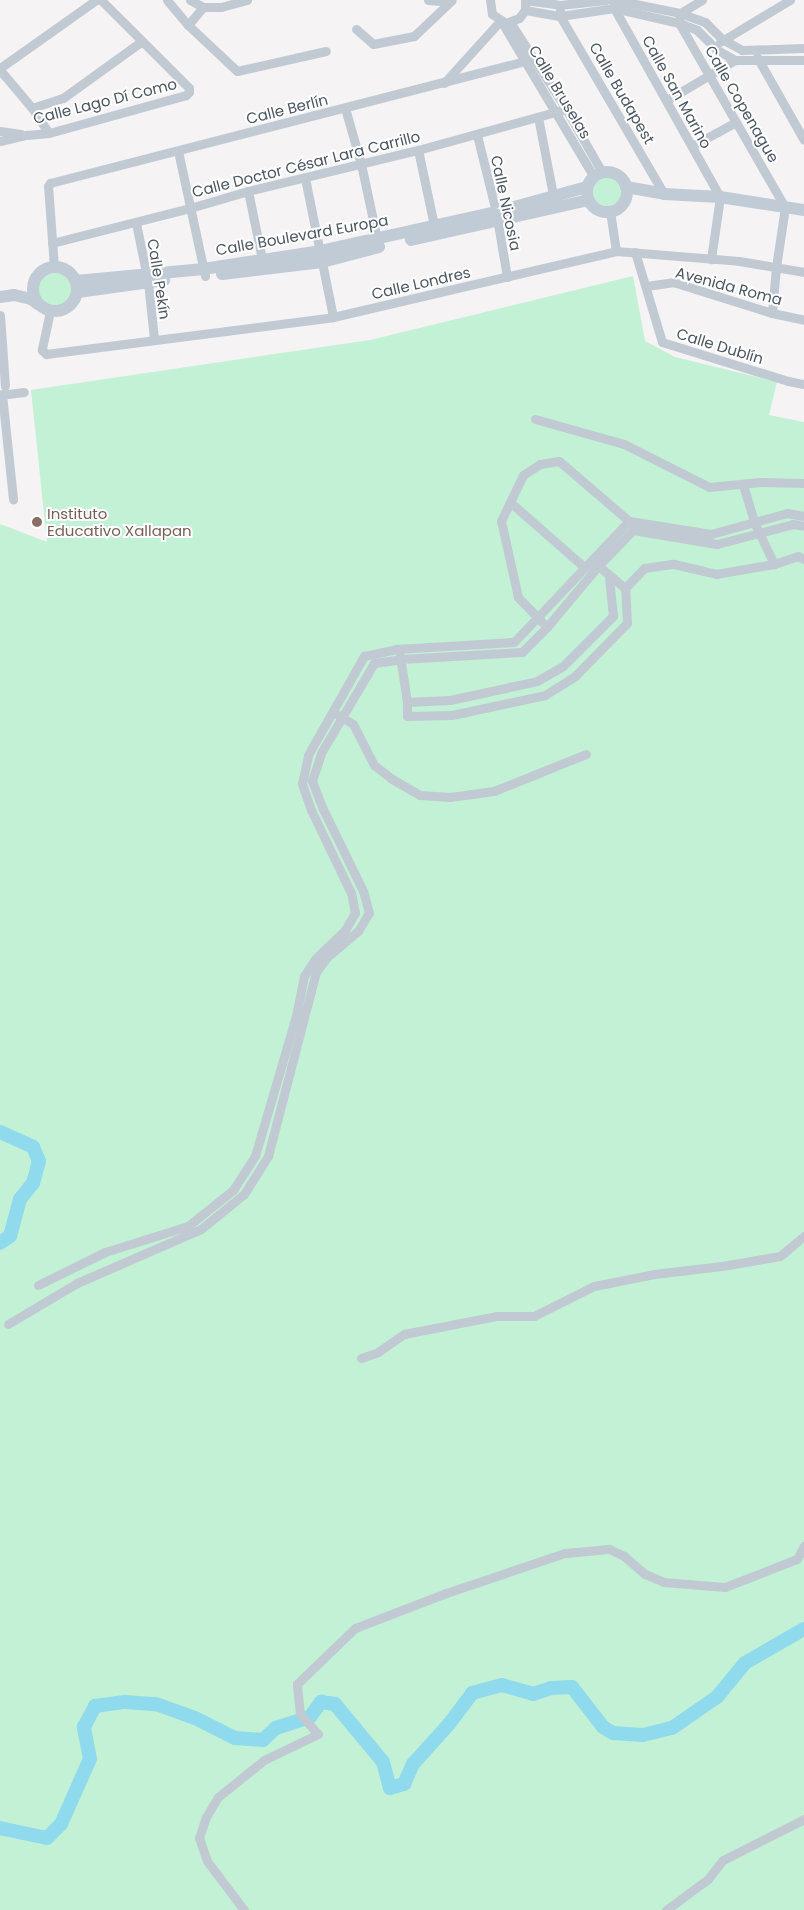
<!DOCTYPE html>
<meta charset="utf-8">
<style>
body{margin:0}
#map{position:relative;width:804px;height:1910px;overflow:hidden;background:#f5f3f3;font-family:Poppins,sans-serif}
div>[style]{position:absolute}
[style*='--x']{left:calc(var(--x)*1px);top:calc(var(--y)*1px);width:calc(var(--w)*1px);rotate:calc(var(--a)*1deg)}
.green>*{inset:0;background:#c3f1d5}
.round{border-radius:50%}
.river>*{height:14px;margin:-7px;padding:0 7px;transform-origin:7px;border-radius:7px;background:#90daee}
.street>*{height:9px;margin:-4.5px;padding:0 4.5px;transform-origin:4.5px;border-radius:4.5px;background:#c1cad2}
.secondary>*{height:12px;margin:-6px;padding:0 6px;transform-origin:6px;border-radius:6px;background:#c1cbd6}
.secondary>.ring{margin:-6px;padding:0;box-sizing:content-box;background:none;border:12px solid #c1cbd6;border-radius:50%}
.dots>*{width:14px;height:14px;translate:-50% -50%;box-sizing:border-box;border:2px solid #fff;border-radius:50%}
span{translate:-50% -50%;white-space:nowrap;text-align:center;line-height:1.15;-webkit-text-stroke:4px #fff;paint-order:stroke}
.street-label{font-size:15px;color:#4a5661}
.education-label{font-size:15px;color:#785e54}
.left{translate:0 -50%;text-align:left}
</style>
<div id="map">
<div class="green">
<div class="round" style="left:592px;top:176px;width:30px;height:30px"></div>
<div class="round" style="left:37px;top:272px;width:36px;height:36px"></div>
<div style="clip-path:polygon(633px 276px,645px 341px,675px 357px,777px 382px,769px 415px,804px 422px,804px 1910px,0 1910px,0 524px,47px 542px,31px 390px,370px 340px)"></div>
</div>
<div class="river">
<div style="--x:0;--y:1132;--w:36;--a:24"></div>
<div style="--x:33;--y:1147;--w:15;--a:67"></div>
<div style="--x:39;--y:1161;--w:23;--a:105"></div>
<div style="--x:33;--y:1183;--w:21;--a:129"></div>
<div style="--x:20;--y:1199;--w:38;--a:105"></div>
<div style="--x:10;--y:1236;--w:12;--a:145"></div>
<div style="--x:0;--y:1828;--w:48;--a:12"></div>
<div style="--x:47;--y:1838;--w:20;--a:-45"></div>
<div style="--x:61;--y:1824;--w:71;--a:-66"></div>
<div style="--x:90;--y:1759;--w:33;--a:-101"></div>
<div style="--x:84;--y:1727;--w:24;--a:-62"></div>
<div style="--x:95;--y:1706;--w:30;--a:-8"></div>
<div style="--x:125;--y:1702;--w:31;--a:4"></div>
<div style="--x:156;--y:1704;--w:41;--a:19.7"></div>
<div style="--x:195;--y:1718;--w:45;--a:26.6"></div>
<div style="--x:235;--y:1738;--w:28;--a:4"></div>
<div style="--x:263;--y:1740;--w:18;--a:-43"></div>
<div style="--x:276;--y:1728;--w:36;--a:-18"></div>
<div style="--x:310;--y:1717;--w:19;--a:-54"></div>
<div style="--x:321;--y:1702;--w:14;--a:8"></div>
<div style="--x:335;--y:1704;--w:75;--a:50.4"></div>
<div style="--x:383;--y:1762;--w:27;--a:75"></div>
<div style="--x:390;--y:1788;--w:15;--a:-16"></div>
<div style="--x:404;--y:1784;--w:22;--a:-66"></div>
<div style="--x:413;--y:1764;--w:54;--a:-48"></div>
<div style="--x:449;--y:1724;--w:39;--a:-53"></div>
<div style="--x:472;--y:1693;--w:31;--a:-15"></div>
<div style="--x:502;--y:1685;--w:32;--a:16"></div>
<div style="--x:533;--y:1694;--w:19;--a:-18"></div>
<div style="--x:551;--y:1688;--w:21;--a:-3"></div>
<div style="--x:572;--y:1687;--w:51;--a:52.2"></div>
<div style="--x:603;--y:1727;--w:12;--a:31"></div>
<div style="--x:613;--y:1733;--w:30;--a:4"></div>
<div style="--x:643;--y:1735;--w:30;--a:-14"></div>
<div style="--x:672;--y:1728;--w:55;--a:-34.6"></div>
<div style="--x:717;--y:1697;--w:44;--a:-50.5"></div>
<div style="--x:745;--y:1663;--w:68;--a:-30"></div>
</div>
<div class="street">
<div style="--x:167;--y:0;--w:33;--a:50"></div>
<div style="--x:188;--y:25;--w:67;--a:43.2"></div>
<div style="--x:237;--y:71;--w:91;--a:-12.7"></div>
<div style="--x:190;--y:0;--w:15;--a:28"></div>
<div style="--x:203;--y:7;--w:18;--a:0"></div>
<div style="--x:221;--y:7;--w:27;--a:-15"></div>
<div style="--x:428;--y:0;--w:21;--a:5"></div>
<div style="--x:490;--y:0;--w:14;--a:82"></div>
<div style="--x:492;--y:14;--w:17;--a:33"></div>
<div style="--x:506;--y:23;--w:14;--a:-21"></div>
<div style="--x:519;--y:18;--w:10;--a:-53"></div>
<div style="--x:525;--y:10;--w:10;--a:-90"></div>
<div style="--x:525;--y:0;--w:35;--a:8"></div>
<div style="--x:560;--y:5;--w:46;--a:-6.2"></div>
<div style="--x:613;--y:0;--w:8;--a:83"></div>
<div style="--x:614;--y:8;--w:217;--a:60.7"></div>
<div style="--x:720;--y:197;--w:63;--a:98.3"></div>
<div style="--x:616;--y:0;--w:65;--a:11.5"></div>
<div style="--x:680;--y:13;--w:27;--a:20"></div>
<div style="--x:705;--y:22;--w:24;--a:45"></div>
<div style="--x:722;--y:39;--w:23;--a:29"></div>
<div style="--x:742;--y:50;--w:62;--a:-1.8"></div>
<div style="--x:702;--y:0;--w:26;--a:149"></div>
<div style="--x:680;--y:13;--w:10;--a:96"></div>
<div style="--x:679;--y:23;--w:212;--a:60.1"></div>
<div style="--x:785;--y:207;--w:61;--a:98.5"></div>
<div style="--x:776;--y:267;--w:46;--a:95"></div>
<div style="--x:560;--y:5;--w:11;--a:90"></div>
<div style="--x:560;--y:16;--w:206;--a:59.7"></div>
<div style="--x:525;--y:10;--w:36;--a:10"></div>
<div style="--x:560;--y:16;--w:55;--a:-8.4"></div>
<div style="--x:614;--y:8;--w:67;--a:13"></div>
<div style="--x:679;--y:23;--w:19;--a:21"></div>
<div style="--x:697;--y:30;--w:28;--a:45"></div>
<div style="--x:717;--y:50;--w:21;--a:29"></div>
<div style="--x:735;--y:60;--w:69;--a:0"></div>
<div style="--x:501;--y:21;--w:182;--a:59.2"></div>
<div style="--x:510;--y:22;--w:103;--a:57.2"></div>
<div style="--x:566;--y:109;--w:73;--a:60.3"></div>
<div style="--x:188;--y:25;--w:23;--a:-50"></div>
<div style="--x:356;--y:29;--w:23;--a:41"></div>
<div style="--x:373;--y:44;--w:42;--a:-11"></div>
<div style="--x:414;--y:36;--w:52;--a:-43.5"></div>
<div style="--x:720;--y:42;--w:82;--a:-31"></div>
<div style="--x:757;--y:57;--w:95;--a:60.5"></div>
<div style="--x:0;--y:68;--w:118;--a:-35.3"></div>
<div style="--x:0;--y:70;--w:50;--a:49.9"></div>
<div style="--x:32;--y:108;--w:30;--a:56"></div>
<div style="--x:444;--y:83;--w:84;--a:-47.9"></div>
<div style="--x:667;--y:100;--w:79;--a:-30.5"></div>
<div style="--x:32;--y:108;--w:33;--a:-18"></div>
<div style="--x:63;--y:98;--w:97;--a:-35.8"></div>
<div style="--x:345;--y:108;--w:58;--a:74.1"></div>
<div style="--x:361;--y:164;--w:81;--a:77.9"></div>
<div style="--x:538;--y:117;--w:85;--a:79.1"></div>
<div style="--x:0;--y:131;--w:21;--a:8"></div>
<div style="--x:477;--y:135;--w:79;--a:76.1"></div>
<div style="--x:496;--y:212;--w:66;--a:80.4"></div>
<div style="--x:0;--y:141;--w:28;--a:-13"></div>
<div style="--x:27;--y:135;--w:22;--a:-5"></div>
<div style="--x:49;--y:133;--w:142;--a:-15.5"></div>
<div style="--x:186;--y:95;--w:4;--a:-45"></div>
<div style="--x:189;--y:92;--w:4;--a:-90"></div>
<div style="--x:189;--y:88;--w:124;--a:-135"></div>
<div style="--x:692;--y:146;--w:50;--a:-28.6"></div>
<div style="--x:418;--y:150;--w:82;--a:78"></div>
<div style="--x:178;--y:151;--w:128;--a:77.8"></div>
<div style="--x:305;--y:178;--w:142;--a:78.6"></div>
<div style="--x:248;--y:191;--w:75;--a:78.4"></div>
<div style="--x:610;--y:211;--w:40;--a:81.5"></div>
<div style="--x:136;--y:223;--w:60;--a:78.5"></div>
<div style="--x:148;--y:282;--w:57;--a:84"></div>
<div style="--x:52;--y:243;--w:142;--a:-14.2"></div>
<div style="--x:190;--y:208;--w:60;--a:-16.3"></div>
<div style="--x:248;--y:191;--w:175;--a:-13.6"></div>
<div style="--x:418;--y:150;--w:154;--a:-15.5"></div>
<div style="--x:635;--y:252;--w:94;--a:73.3"></div>
<div style="--x:662;--y:342;--w:132;--a:17.2"></div>
<div style="--x:788;--y:381;--w:16;--a:11"></div>
<div style="--x:54;--y:267;--w:81;--a:-94.2"></div>
<div style="--x:48;--y:186;--w:4;--a:-56"></div>
<div style="--x:50;--y:183;--w:500;--a:-14.4"></div>
<div style="--x:646;--y:286;--w:27;--a:-8"></div>
<div style="--x:673;--y:282;--w:104;--a:17.4"></div>
<div style="--x:772;--y:313;--w:33;--a:12"></div>
<div style="--x:50;--y:311;--w:40;--a:102"></div>
<div style="--x:42;--y:350;--w:6;--a:45"></div>
<div style="--x:46;--y:354;--w:289;--a:-7.3"></div>
<div style="--x:333;--y:317;--w:291;--a:-13.1"></div>
<div style="--x:616;--y:251;--w:123;--a:4.6"></div>
<div style="--x:739;--y:261;--w:66;--a:9.6"></div>
<div style="--x:0;--y:315;--w:71;--a:86"></div>
<div style="--x:2;--y:394;--w:106;--a:84"></div>
<div style="--x:0;--y:395;--w:24;--a:-7"></div>
<div style="--x:535;--y:419;--w:92;--a:15.7"></div>
<div style="--x:624;--y:444;--w:95;--a:26.8"></div>
<div style="--x:709;--y:487;--w:51;--a:-5.6"></div>
<div style="--x:760;--y:482;--w:44;--a:1.3"></div>
<div style="--x:743;--y:485;--w:39;--a:73"></div>
<div style="--x:754;--y:522;--w:47;--a:64.5"></div>
<div style="--x:510;--y:502;--w:98;--a:41.3"></div>
<div style="--x:595;--y:563;--w:39;--a:40"></div>
<div style="--x:542;--y:622;--w:35;--a:-134"></div>
<div style="--x:518;--y:597;--w:78;--a:-102.6"></div>
<div style="--x:501;--y:521;--w:51;--a:-64.4"></div>
<div style="--x:523;--y:475;--w:20;--a:-33"></div>
<div style="--x:540;--y:464;--w:19;--a:-9"></div>
<div style="--x:559;--y:461;--w:92;--a:40.6"></div>
<div style="--x:400;--y:656;--w:47;--a:81.3"></div>
<div style="--x:407;--y:702;--w:14;--a:90"></div>
<div style="--x:407;--y:716;--w:45;--a:-1.3"></div>
<div style="--x:452;--y:715;--w:95;--a:-12.1"></div>
<div style="--x:545;--y:695;--w:36;--a:-32"></div>
<div style="--x:575;--y:676;--w:74;--a:-45.5"></div>
<div style="--x:627;--y:623;--w:35;--a:-93"></div>
<div style="--x:625;--y:588;--w:28;--a:-46"></div>
<div style="--x:644;--y:568;--w:30;--a:-8"></div>
<div style="--x:674;--y:564;--w:43;--a:13.4"></div>
<div style="--x:716;--y:574;--w:59;--a:-9.8"></div>
<div style="--x:774;--y:564;--w:25;--a:-18"></div>
<div style="--x:798;--y:556;--w:7;--a:27"></div>
<div style="--x:407;--y:702;--w:43;--a:-2.7"></div>
<div style="--x:450;--y:700;--w:89;--a:-12.3"></div>
<div style="--x:537;--y:681;--w:30;--a:-30"></div>
<div style="--x:563;--y:666;--w:71;--a:-45"></div>
<div style="--x:613;--y:616;--w:39;--a:-96"></div>
<div style="--x:338;--y:715;--w:17;--a:31"></div>
<div style="--x:353;--y:724;--w:46;--a:62.9"></div>
<div style="--x:374;--y:765;--w:23;--a:38"></div>
<div style="--x:392;--y:779;--w:32;--a:30"></div>
<div style="--x:420;--y:795;--w:30;--a:4"></div>
<div style="--x:450;--y:797;--w:44;--a:-7.8"></div>
<div style="--x:494;--y:791;--w:99;--a:-21.9"></div>
<div style="--x:38;--y:1285;--w:75;--a:-26.2"></div>
<div style="--x:105;--y:1252;--w:87;--a:-17.4"></div>
<div style="--x:188;--y:1226;--w:58;--a:-38.7"></div>
<div style="--x:233;--y:1190;--w:40;--a:-57.1"></div>
<div style="--x:255;--y:1156;--w:146;--a:-73.7"></div>
<div style="--x:296;--y:1016;--w:41;--a:-78.7"></div>
<div style="--x:304;--y:976;--w:20;--a:-57"></div>
<div style="--x:315;--y:959;--w:42;--a:-44"></div>
<div style="--x:345;--y:930;--w:20;--a:-60"></div>
<div style="--x:355;--y:913;--w:20;--a:-101"></div>
<div style="--x:351;--y:893;--w:92;--a:-115.7"></div>
<div style="--x:311;--y:810;--w:28;--a:-109"></div>
<div style="--x:302;--y:784;--w:30;--a:-78"></div>
<div style="--x:308;--y:755;--w:114;--a:-60.5"></div>
<div style="--x:364;--y:656;--w:33;--a:-12"></div>
<div style="--x:396;--y:649;--w:118;--a:-3.4"></div>
<div style="--x:514;--y:642;--w:167;--a:-46.5"></div>
<div style="--x:629;--y:521;--w:83;--a:9"></div>
<div style="--x:711;--y:534;--w:79;--a:-15.4"></div>
<div style="--x:787;--y:513;--w:17;--a:10"></div>
<div style="--x:8;--y:1324;--w:80;--a:-30.7"></div>
<div style="--x:77;--y:1283;--w:135;--a:-23.5"></div>
<div style="--x:201;--y:1229;--w:55;--a:-39.1"></div>
<div style="--x:244;--y:1194;--w:45;--a:-57.7"></div>
<div style="--x:268;--y:1156;--w:190;--a:-75.4"></div>
<div style="--x:316;--y:972;--w:17;--a:-54"></div>
<div style="--x:326;--y:958;--w:42;--a:-40.2"></div>
<div style="--x:358;--y:931;--w:21;--a:-59"></div>
<div style="--x:369;--y:913;--w:23;--a:-105"></div>
<div style="--x:363;--y:891;--w:93;--a:-116"></div>
<div style="--x:322;--y:807;--w:28;--a:-111"></div>
<div style="--x:312;--y:781;--w:29;--a:-72"></div>
<div style="--x:321;--y:753;--w:104;--a:-59.5"></div>
<div style="--x:374;--y:663;--w:27;--a:-8"></div>
<div style="--x:401;--y:659;--w:121;--a:-3.3"></div>
<div style="--x:522;--y:652;--w:35;--a:-45"></div>
<div style="--x:547;--y:627;--w:80;--a:-50.1"></div>
<div style="--x:598;--y:566;--w:50;--a:-45.8"></div>
<div style="--x:633;--y:530;--w:85;--a:9.5"></div>
<div style="--x:717;--y:544;--w:79;--a:-14.7"></div>
<div style="--x:793;--y:524;--w:11;--a:10"></div>
<div style="--x:361;--y:1358;--w:18;--a:-19"></div>
<div style="--x:378;--y:1352;--w:32;--a:-35"></div>
<div style="--x:404;--y:1334;--w:95;--a:-11"></div>
<div style="--x:497;--y:1316;--w:37;--a:0"></div>
<div style="--x:534;--y:1316;--w:67;--a:-26.6"></div>
<div style="--x:594;--y:1286;--w:61;--a:-11.3"></div>
<div style="--x:654;--y:1274;--w:68;--a:-6.7"></div>
<div style="--x:722;--y:1266;--w:59;--a:-9.8"></div>
<div style="--x:780;--y:1256;--w:31;--a:-40"></div>
<div style="--x:244;--y:1910;--w:61;--a:-127.1"></div>
<div style="--x:207;--y:1861;--w:24;--a:-109"></div>
<div style="--x:199;--y:1838;--w:22;--a:-72"></div>
<div style="--x:206;--y:1817;--w:23;--a:-59"></div>
<div style="--x:218;--y:1797;--w:59;--a:-38.8"></div>
<div style="--x:264;--y:1760;--w:60;--a:-25.7"></div>
<div style="--x:318;--y:1734;--w:27;--a:-132"></div>
<div style="--x:300;--y:1714;--w:30;--a:-96"></div>
<div style="--x:297;--y:1684;--w:81;--a:-44"></div>
<div style="--x:355;--y:1628;--w:97;--a:-21"></div>
<div style="--x:446;--y:1593;--w:126;--a:-18.6"></div>
<div style="--x:565;--y:1553;--w:44;--a:-5.2"></div>
<div style="--x:609;--y:1549;--w:17;--a:25"></div>
<div style="--x:624;--y:1556;--w:28;--a:41"></div>
<div style="--x:645;--y:1574;--w:21;--a:23"></div>
<div style="--x:664;--y:1582;--w:61;--a:4.7"></div>
<div style="--x:725;--y:1587;--w:77;--a:-21.3"></div>
<div style="--x:797;--y:1559;--w:15;--a:-62"></div>
<div style="--x:666;--y:1910;--w:52;--a:-36.4"></div>
<div style="--x:708;--y:1879;--w:24;--a:-52"></div>
<div style="--x:723;--y:1860;--w:91;--a:-26.8"></div>
</div>
<div class="secondary">
<div class="ring" style="left:587px;top:172px;width:28px;height:28px"></div>
<div style="--x:626;--y:187;--w:39;--a:10"></div>
<div style="--x:664;--y:194;--w:56;--a:3.1"></div>
<div style="--x:720;--y:197;--w:85;--a:8.8"></div>
<div style="--x:411;--y:240;--w:182;--a:-12.7"></div>
<div class="ring" style="left:33px;top:267px;width:32px;height:32px"></div>
<div style="--x:222;--y:274;--w:101;--a:-6.8"></div>
<div style="--x:322;--y:262;--w:59;--a:-14.7"></div>
<div style="--x:76;--y:281;--w:128;--a:-5.4"></div>
<div style="--x:203;--y:269;--w:118;--a:-8.7"></div>
<div style="--x:320;--y:251;--w:180;--a:-12.5"></div>
<div style="--x:496;--y:212;--w:94;--a:-15.4"></div>
<div style="--x:78;--y:292;--w:87;--a:-7.9"></div>
<div style="--x:0;--y:297;--w:14;--a:-8"></div>
<div style="--x:14;--y:295;--w:17;--a:13"></div>
<div style="--x:31;--y:299;--w:9;--a:36"></div>
</div>
<div class="dots">
<div style="left:37px;top:522px;background:#8d6e63"></div>
</div>
<div class="street-label">
<span style="left:560px;top:92px;rotate:59deg">Calle Bruselas</span>
<span style="left:677px;top:92px;rotate:61deg">Calle San Marino</span>
<span style="left:622px;top:93px;rotate:60deg">Calle Budapest</span>
<span style="left:105px;top:101px;rotate:-14deg">Calle Lago Dí Como</span>
<span style="left:742px;top:104px;rotate:60deg">Calle Copenague</span>
<span style="left:287px;top:109px;rotate:-14deg">Calle Berlín</span>
<span style="left:306px;top:164px;rotate:-14deg">Calle Doctor César Lara Carrillo</span>
<span style="left:506px;top:203px;rotate:78deg">Calle Nicosia</span>
<span style="left:302px;top:235px;rotate:-10deg">Calle Boulevard Europa</span>
<span style="left:159px;top:279px;rotate:81deg">Calle Pekín</span>
<span style="left:421px;top:283px;rotate:-13deg">Calle Londres</span>
<span style="left:729px;top:286px;rotate:15deg">Avenida Roma</span>
<span style="left:720px;top:346px;rotate:17deg">Calle Dublín</span>
</div>
<div class="education-label">
<span class="left" style="left:47px;top:522px">Instituto<br>Educativo Xallapan</span>
</div>
</div>
